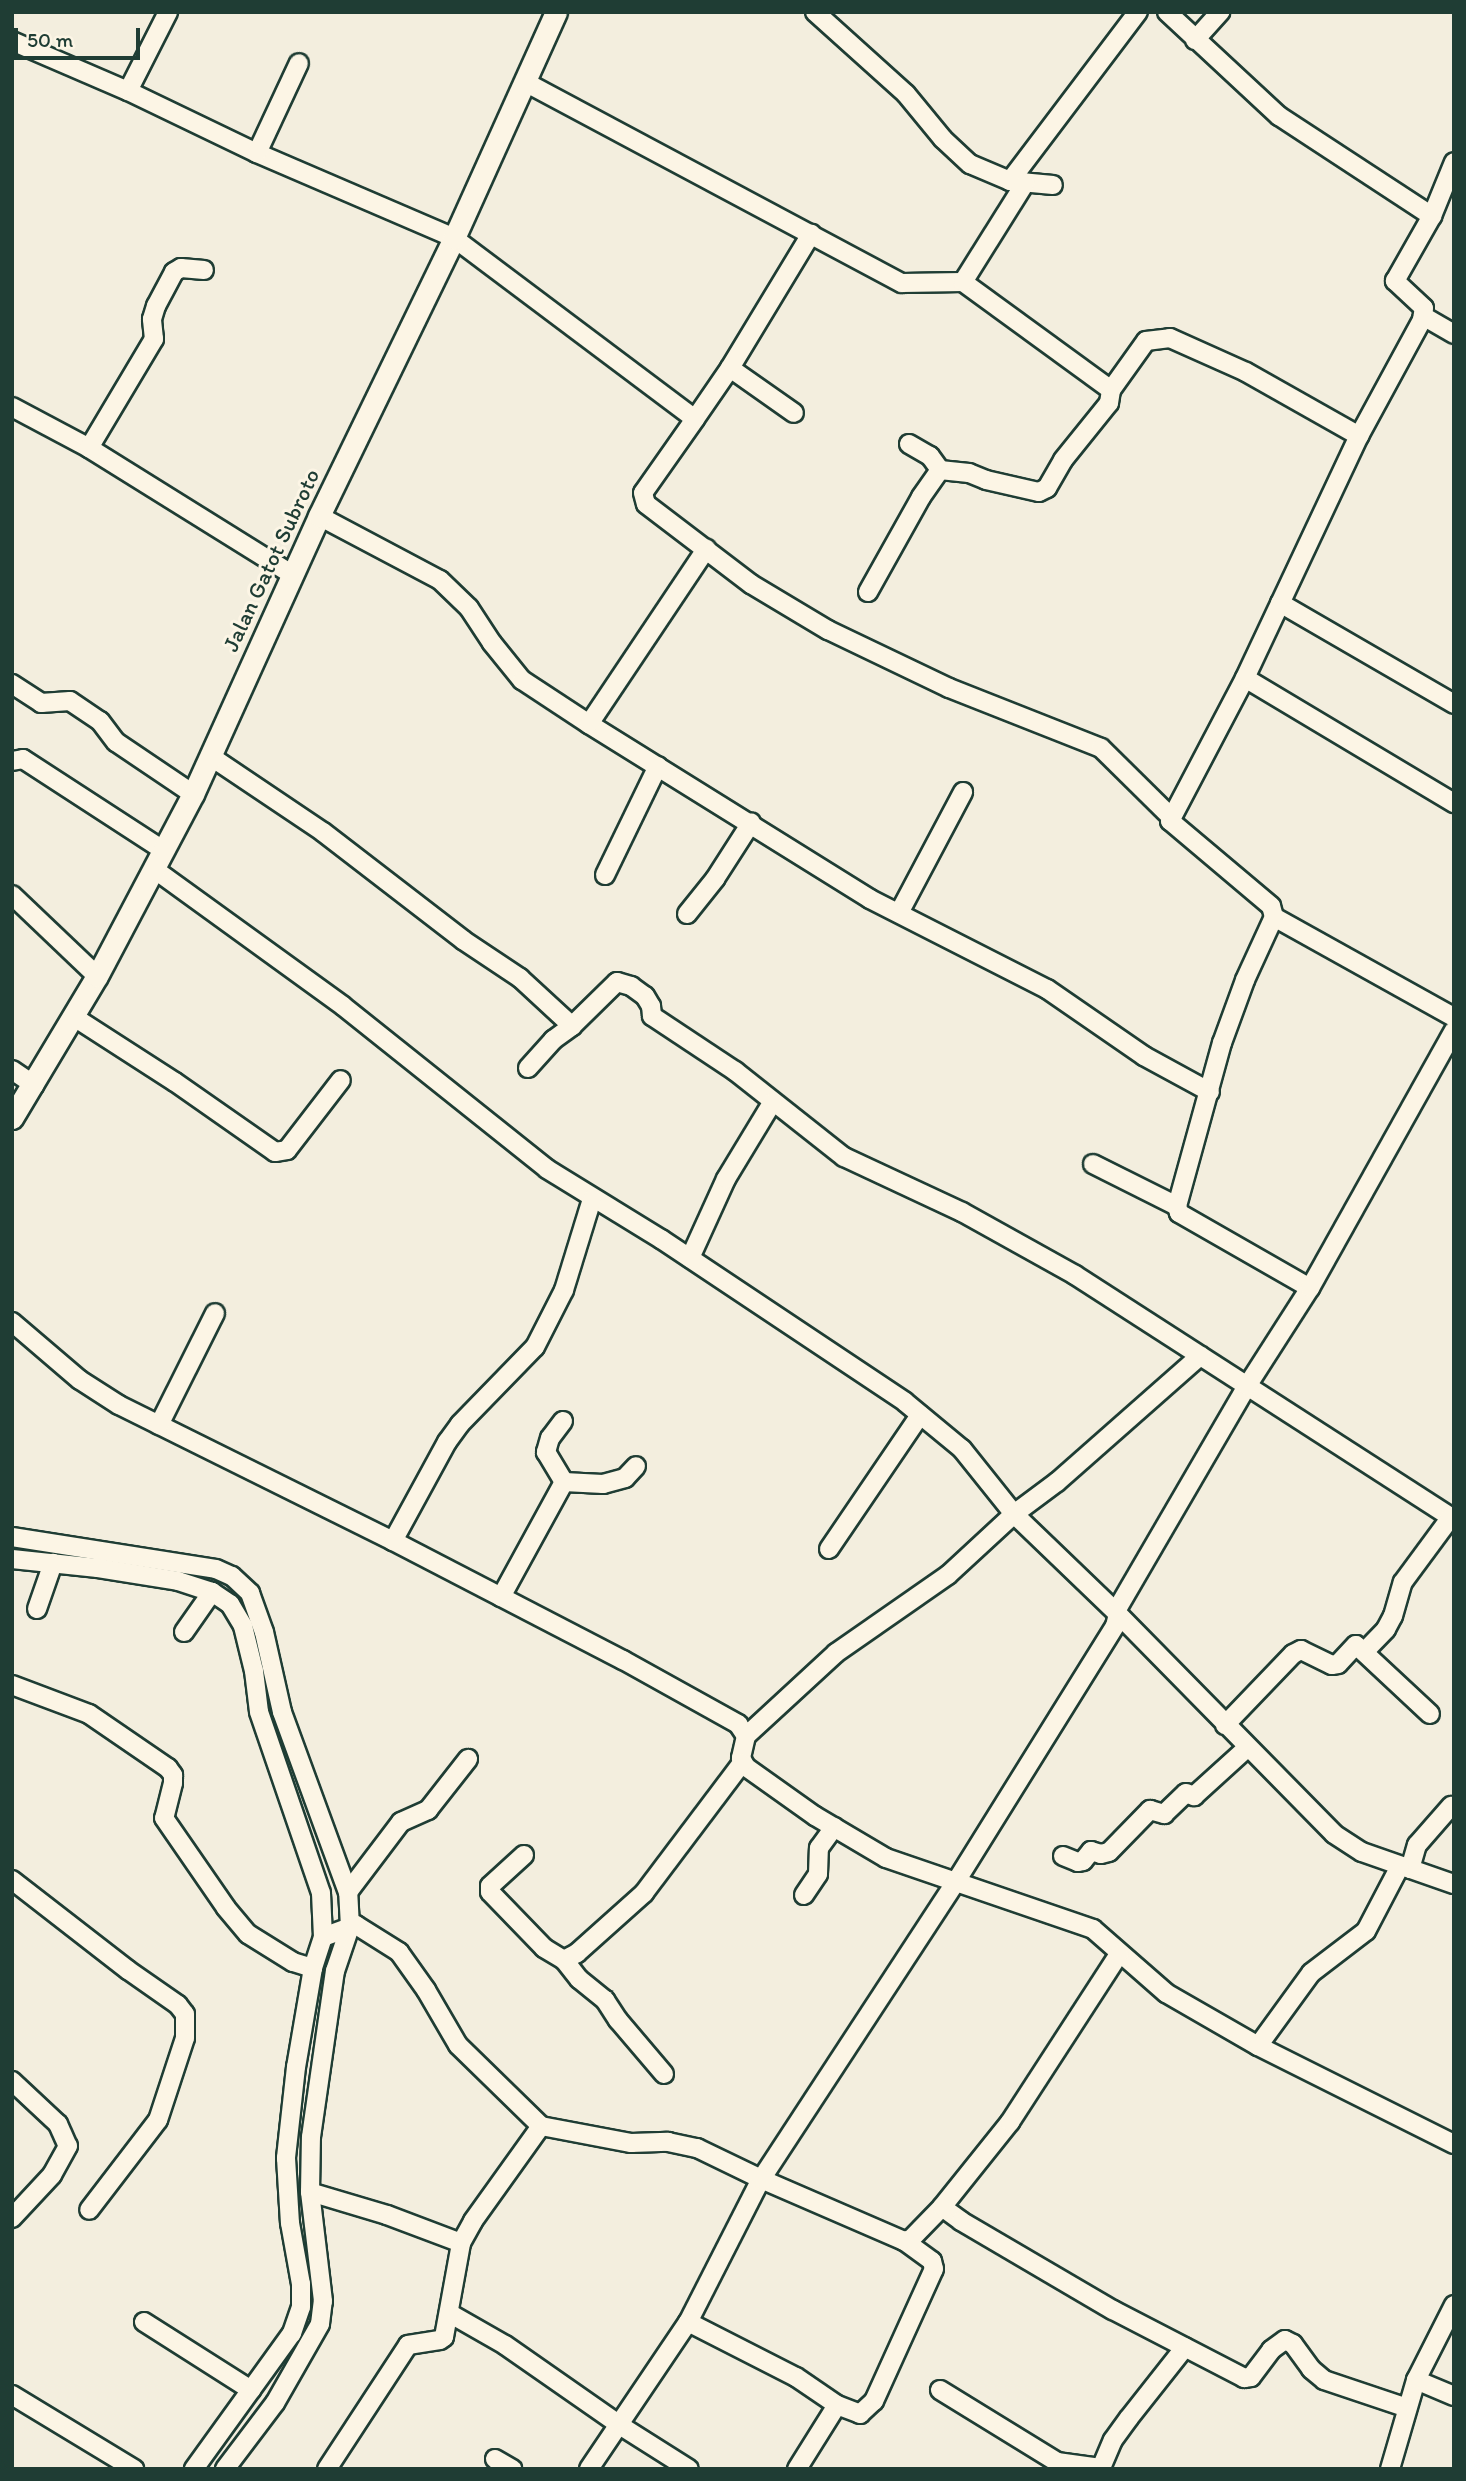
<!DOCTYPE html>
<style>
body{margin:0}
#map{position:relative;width:1466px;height:2481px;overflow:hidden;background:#f3eede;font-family:Itim,sans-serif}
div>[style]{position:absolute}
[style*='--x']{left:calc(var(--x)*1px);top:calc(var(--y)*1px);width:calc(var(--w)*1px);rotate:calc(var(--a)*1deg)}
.roads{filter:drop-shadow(2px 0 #1f3d34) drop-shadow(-2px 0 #1f3d34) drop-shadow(0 2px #1f3d34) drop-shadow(0 -2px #1f3d34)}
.minor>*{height:18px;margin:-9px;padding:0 9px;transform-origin:9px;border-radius:9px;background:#fcf5e5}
.major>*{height:21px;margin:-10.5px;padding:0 10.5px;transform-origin:10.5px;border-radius:10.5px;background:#fcf5e5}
span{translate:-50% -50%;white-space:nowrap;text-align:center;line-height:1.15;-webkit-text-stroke:6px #fcf5e5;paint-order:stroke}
.street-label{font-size:23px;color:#1f3d34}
.frame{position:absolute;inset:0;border:14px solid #1f3d34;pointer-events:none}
.scale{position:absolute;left:14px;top:28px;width:126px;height:32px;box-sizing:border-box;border:4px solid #1f3d34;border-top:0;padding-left:9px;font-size:21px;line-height:24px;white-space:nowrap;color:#1f3d34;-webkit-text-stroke:5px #fcf5e5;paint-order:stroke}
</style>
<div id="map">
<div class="roads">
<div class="minor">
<div style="--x:815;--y:12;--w:122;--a:42"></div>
<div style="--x:906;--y:94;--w:58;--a:50.6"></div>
<div style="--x:943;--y:139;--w:37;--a:43"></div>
<div style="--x:970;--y:164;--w:43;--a:23"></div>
<div style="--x:1010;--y:181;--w:43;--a:5.3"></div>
<div style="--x:1167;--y:12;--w:153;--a:42.9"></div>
<div style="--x:1279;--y:116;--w:183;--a:33.2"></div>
<div style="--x:1195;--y:40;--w:38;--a:-48"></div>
<div style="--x:12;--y:41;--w:126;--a:23.3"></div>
<div style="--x:128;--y:91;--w:143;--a:25.7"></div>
<div style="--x:257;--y:153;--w:215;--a:23.3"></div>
<div style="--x:454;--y:238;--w:301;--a:36.9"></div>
<div style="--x:695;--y:419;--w:90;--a:125.1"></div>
<div style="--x:643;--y:493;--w:11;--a:75"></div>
<div style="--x:646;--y:504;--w:132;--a:37.3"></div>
<div style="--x:751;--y:584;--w:90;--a:30.9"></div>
<div style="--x:828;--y:630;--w:134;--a:25.6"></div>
<div style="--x:949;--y:688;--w:163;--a:21.5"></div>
<div style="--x:1101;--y:748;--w:98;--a:44.6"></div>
<div style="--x:525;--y:82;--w:427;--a:28.1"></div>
<div style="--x:902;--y:283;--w:61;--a:-0.9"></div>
<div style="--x:963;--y:282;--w:183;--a:36.1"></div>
<div style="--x:1111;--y:390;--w:60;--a:-54.5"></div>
<div style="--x:1146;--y:341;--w:24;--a:-7"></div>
<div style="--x:1170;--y:338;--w:83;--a:24.1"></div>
<div style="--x:1246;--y:372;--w:130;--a:29.5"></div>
<div style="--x:128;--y:91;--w:89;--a:-63.1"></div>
<div style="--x:257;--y:153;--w:99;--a:-65"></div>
<div style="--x:1010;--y:181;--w:212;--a:-52.9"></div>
<div style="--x:963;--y:282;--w:117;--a:-57.9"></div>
<div style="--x:1423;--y:316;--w:36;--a:30"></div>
<div style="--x:730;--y:368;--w:78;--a:35.1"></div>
<div style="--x:12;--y:407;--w:87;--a:28"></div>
<div style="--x:89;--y:448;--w:240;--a:31.9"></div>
<div style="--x:695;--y:419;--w:62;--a:-55.5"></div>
<div style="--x:730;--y:368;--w:157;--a:-58.8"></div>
<div style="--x:909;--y:444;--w:24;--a:30"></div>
<div style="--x:930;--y:456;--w:17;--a:54"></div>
<div style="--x:89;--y:448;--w:127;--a:-59.2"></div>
<div style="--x:154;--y:339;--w:20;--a:-96"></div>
<div style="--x:152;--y:319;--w:14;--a:-73"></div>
<div style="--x:156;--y:306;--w:38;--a:-62"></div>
<div style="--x:174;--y:272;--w:8;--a:-30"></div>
<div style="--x:181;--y:268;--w:23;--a:5"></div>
<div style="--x:319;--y:516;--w:137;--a:27.9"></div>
<div style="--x:440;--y:580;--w:40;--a:44"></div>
<div style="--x:469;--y:608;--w:42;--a:56.7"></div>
<div style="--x:492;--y:643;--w:48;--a:51"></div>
<div style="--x:522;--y:680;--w:80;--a:33.3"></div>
<div style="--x:589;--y:724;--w:331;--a:31.9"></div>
<div style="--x:870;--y:899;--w:199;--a:27"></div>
<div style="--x:1047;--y:989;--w:118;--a:34.6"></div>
<div style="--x:1144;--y:1056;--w:75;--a:28.6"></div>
<div style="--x:868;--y:592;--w:109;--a:-60.8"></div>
<div style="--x:921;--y:497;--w:33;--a:-55"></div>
<div style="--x:940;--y:470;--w:29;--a:6"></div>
<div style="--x:969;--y:473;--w:18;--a:22"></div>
<div style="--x:986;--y:480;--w:54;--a:12.8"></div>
<div style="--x:1039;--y:492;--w:9;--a:-27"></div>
<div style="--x:1047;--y:488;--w:32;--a:-60"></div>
<div style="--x:1063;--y:460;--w:73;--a:-51.1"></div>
<div style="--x:1109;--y:403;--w:13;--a:-81"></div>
<div style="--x:1280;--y:603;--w:201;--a:30.1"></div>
<div style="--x:1245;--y:678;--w:244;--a:30.9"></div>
<div style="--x:12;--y:684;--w:35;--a:33"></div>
<div style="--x:41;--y:703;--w:29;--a:-4"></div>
<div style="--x:70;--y:701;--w:36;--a:34"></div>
<div style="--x:100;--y:721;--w:26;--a:53"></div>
<div style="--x:116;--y:742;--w:93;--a:34"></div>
<div style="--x:589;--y:724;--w:211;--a:-56.2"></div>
<div style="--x:210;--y:756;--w:136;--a:33.9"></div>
<div style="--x:323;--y:832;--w:177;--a:37.6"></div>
<div style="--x:463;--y:940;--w:69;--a:33.7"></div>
<div style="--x:520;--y:978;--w:71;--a:42.7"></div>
<div style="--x:572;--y:1026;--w:63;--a:-44.4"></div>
<div style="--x:617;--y:982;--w:15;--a:16"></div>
<div style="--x:631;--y:986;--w:17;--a:36"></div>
<div style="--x:645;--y:996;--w:12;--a:59"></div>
<div style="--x:651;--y:1006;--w:10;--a:84"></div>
<div style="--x:652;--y:1016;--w:100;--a:33.5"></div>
<div style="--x:735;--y:1071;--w:139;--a:38.3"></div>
<div style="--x:844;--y:1157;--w:130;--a:25"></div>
<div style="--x:962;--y:1212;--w:129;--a:29.1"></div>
<div style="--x:1075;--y:1275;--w:451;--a:32.8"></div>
<div style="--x:12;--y:761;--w:11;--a:-10"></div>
<div style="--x:23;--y:759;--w:167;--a:33"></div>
<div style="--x:154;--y:869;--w:233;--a:35.9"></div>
<div style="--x:343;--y:1006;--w:261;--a:38.6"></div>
<div style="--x:547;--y:1169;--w:134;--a:31.6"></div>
<div style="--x:661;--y:1239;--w:293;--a:33.7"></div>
<div style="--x:905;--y:1402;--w:74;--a:39.5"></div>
<div style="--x:962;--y:1449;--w:83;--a:51.3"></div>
<div style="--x:1014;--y:1514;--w:144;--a:43.9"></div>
<div style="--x:1118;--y:1614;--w:12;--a:104"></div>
<div style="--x:1115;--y:1626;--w:303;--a:121.9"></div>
<div style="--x:955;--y:1883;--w:354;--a:123.2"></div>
<div style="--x:761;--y:2179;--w:161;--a:117"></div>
<div style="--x:688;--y:2322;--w:177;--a:124"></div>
<div style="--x:605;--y:875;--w:121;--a:-64.1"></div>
<div style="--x:12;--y:895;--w:117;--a:43.6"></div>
<div style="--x:899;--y:913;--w:137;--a:-62.1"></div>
<div style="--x:687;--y:914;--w:45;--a:-51.3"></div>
<div style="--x:715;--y:879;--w:67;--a:-57.3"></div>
<div style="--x:1274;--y:917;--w:206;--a:29.1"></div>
<div style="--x:74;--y:1017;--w:120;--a:32.8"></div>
<div style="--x:175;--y:1082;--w:122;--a:35"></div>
<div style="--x:275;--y:1152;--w:12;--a:-9"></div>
<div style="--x:287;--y:1150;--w:88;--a:-52.4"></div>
<div style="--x:528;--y:1068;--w:38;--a:-48"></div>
<div style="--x:553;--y:1040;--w:24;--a:-36"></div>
<div style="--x:12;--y:1070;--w:27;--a:34"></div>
<div style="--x:1093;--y:1164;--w:94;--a:26.6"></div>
<div style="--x:690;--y:1258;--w:87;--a:-65.5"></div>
<div style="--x:726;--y:1179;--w:89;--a:-58.8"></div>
<div style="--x:1310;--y:1288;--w:151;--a:-150.2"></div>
<div style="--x:1179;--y:1213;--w:7;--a:-106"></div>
<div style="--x:1177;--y:1206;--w:169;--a:-74.6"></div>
<div style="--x:1222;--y:1043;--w:67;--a:-69.9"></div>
<div style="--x:1245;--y:980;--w:69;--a:-65.3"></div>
<div style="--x:1274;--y:917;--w:11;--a:-105"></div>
<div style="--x:1271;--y:906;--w:132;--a:-139.9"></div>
<div style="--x:1170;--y:821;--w:161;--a:-62.3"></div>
<div style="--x:1245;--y:678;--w:268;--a:-64.8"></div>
<div style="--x:1359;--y:436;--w:132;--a:-61.5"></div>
<div style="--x:1422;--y:320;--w:12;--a:-81"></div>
<div style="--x:1424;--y:308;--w:40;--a:-137"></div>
<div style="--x:1395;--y:281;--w:75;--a:-60.4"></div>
<div style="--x:1432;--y:216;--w:58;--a:-67.8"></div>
<div style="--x:12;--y:1322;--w:89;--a:40.5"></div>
<div style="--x:80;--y:1380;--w:46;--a:32.7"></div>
<div style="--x:119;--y:1405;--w:306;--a:26.4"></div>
<div style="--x:393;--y:1541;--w:259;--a:27.4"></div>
<div style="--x:623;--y:1660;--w:132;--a:29.1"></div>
<div style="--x:738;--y:1724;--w:14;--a:56"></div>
<div style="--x:746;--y:1736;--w:23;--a:103"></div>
<div style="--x:741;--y:1758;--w:10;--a:61"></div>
<div style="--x:746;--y:1767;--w:85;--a:35.4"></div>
<div style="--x:815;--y:1816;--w:82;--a:30.6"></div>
<div style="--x:886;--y:1858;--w:219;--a:18.9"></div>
<div style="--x:1093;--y:1929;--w:97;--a:41.2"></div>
<div style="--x:1166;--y:1993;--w:106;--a:29.9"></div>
<div style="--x:1258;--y:2046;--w:219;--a:26.6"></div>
<div style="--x:563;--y:1421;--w:21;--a:127"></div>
<div style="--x:550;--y:1438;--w:15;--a:106"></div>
<div style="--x:546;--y:1452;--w:35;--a:59"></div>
<div style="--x:564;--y:1482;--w:39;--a:3"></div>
<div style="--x:603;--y:1484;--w:23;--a:-15"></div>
<div style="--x:625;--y:1478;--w:16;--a:-47"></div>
<div style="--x:159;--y:1425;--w:125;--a:-63.4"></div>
<div style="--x:12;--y:1537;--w:206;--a:8.9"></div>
<div style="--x:216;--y:1569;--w:17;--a:24"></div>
<div style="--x:232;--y:1576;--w:25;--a:43"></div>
<div style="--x:250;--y:1593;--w:41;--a:70.3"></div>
<div style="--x:264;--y:1632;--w:82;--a:77.3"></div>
<div style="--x:282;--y:1712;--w:192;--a:69.9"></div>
<div style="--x:393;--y:1541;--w:113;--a:-61.4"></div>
<div style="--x:447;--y:1442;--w:22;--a:-54"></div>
<div style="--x:460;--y:1424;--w:107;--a:-45.8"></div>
<div style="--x:535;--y:1347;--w:64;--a:-63"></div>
<div style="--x:564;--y:1290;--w:95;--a:-72.9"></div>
<div style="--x:829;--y:1549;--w:162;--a:-55.8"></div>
<div style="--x:12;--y:1559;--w:86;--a:6"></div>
<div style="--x:98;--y:1568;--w:81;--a:9.2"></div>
<div style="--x:178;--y:1581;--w:36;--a:18"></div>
<div style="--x:212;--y:1592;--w:22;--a:34"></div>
<div style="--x:230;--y:1604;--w:26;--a:59"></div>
<div style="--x:243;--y:1626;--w:46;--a:76.3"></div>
<div style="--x:254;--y:1671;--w:41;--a:83"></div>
<div style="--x:259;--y:1712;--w:191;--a:71.1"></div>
<div style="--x:321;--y:1893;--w:44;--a:87.4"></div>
<div style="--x:323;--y:1937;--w:33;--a:108"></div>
<div style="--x:313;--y:1968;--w:100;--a:99.7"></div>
<div style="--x:296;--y:2067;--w:92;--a:96.3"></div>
<div style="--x:286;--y:2158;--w:65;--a:86.5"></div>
<div style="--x:290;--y:2223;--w:62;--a:79.8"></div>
<div style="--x:301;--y:2284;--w:23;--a:90"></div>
<div style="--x:301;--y:2307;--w:28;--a:109"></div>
<div style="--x:292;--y:2333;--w:168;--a:125.8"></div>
<div style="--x:501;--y:1597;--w:131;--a:-61.3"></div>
<div style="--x:37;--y:1609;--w:49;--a:-70.8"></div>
<div style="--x:1116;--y:1611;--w:260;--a:-59.8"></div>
<div style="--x:1247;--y:1386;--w:117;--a:-57.3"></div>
<div style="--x:1310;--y:1288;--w:295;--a:-60.8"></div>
<div style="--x:1118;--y:1614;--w:308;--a:45.5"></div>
<div style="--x:1334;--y:1834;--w:33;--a:33"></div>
<div style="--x:1362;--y:1852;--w:97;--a:19.2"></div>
<div style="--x:184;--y:1632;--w:49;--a:-55"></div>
<div style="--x:1365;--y:1651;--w:30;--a:-46"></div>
<div style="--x:1386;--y:1629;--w:15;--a:-62"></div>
<div style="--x:1393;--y:1616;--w:35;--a:-74"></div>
<div style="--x:1403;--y:1582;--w:81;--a:-53.6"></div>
<div style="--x:12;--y:1685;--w:82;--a:20.6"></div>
<div style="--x:89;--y:1714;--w:96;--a:34.4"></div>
<div style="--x:168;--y:1768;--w:9;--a:54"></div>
<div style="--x:173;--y:1775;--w:8;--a:90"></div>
<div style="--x:173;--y:1783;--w:36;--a:104"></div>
<div style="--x:164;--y:1818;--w:109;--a:55.4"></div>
<div style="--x:226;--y:1908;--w:34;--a:50"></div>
<div style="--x:248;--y:1934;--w:53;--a:31.9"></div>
<div style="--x:293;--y:1962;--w:21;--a:17"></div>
<div style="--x:1225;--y:1725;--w:98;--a:-46.2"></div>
<div style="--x:1293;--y:1654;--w:9;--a:-27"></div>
<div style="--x:1301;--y:1650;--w:34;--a:26"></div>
<div style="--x:1332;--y:1665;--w:6;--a:-9"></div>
<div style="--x:1338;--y:1664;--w:26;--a:-47"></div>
<div style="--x:1356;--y:1645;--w:101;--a:43"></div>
<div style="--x:746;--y:1736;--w:122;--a:-42.7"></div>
<div style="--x:836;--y:1653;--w:136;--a:-34.9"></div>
<div style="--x:948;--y:1575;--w:90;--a:-42.7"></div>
<div style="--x:1014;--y:1514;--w:54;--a:-36.7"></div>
<div style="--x:1057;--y:1482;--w:191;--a:-41.4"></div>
<div style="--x:524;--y:1855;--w:46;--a:137.6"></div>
<div style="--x:490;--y:1886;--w:6;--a:90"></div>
<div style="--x:490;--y:1892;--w:78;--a:46"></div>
<div style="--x:544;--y:1948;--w:23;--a:31"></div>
<div style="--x:1063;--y:1856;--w:16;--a:22"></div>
<div style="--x:1078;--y:1862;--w:5;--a:-11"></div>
<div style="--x:1083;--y:1861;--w:13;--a:-51"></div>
<div style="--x:1091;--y:1851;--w:10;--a:17"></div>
<div style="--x:1101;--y:1854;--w:8;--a:-14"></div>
<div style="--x:1109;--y:1852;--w:59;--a:-45.7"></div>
<div style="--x:1150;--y:1810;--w:15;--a:16"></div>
<div style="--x:1164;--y:1814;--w:30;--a:-44"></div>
<div style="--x:1186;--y:1793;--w:9;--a:21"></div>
<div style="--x:1194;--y:1796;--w:72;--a:-42.2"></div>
<div style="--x:1410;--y:1869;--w:25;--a:-74"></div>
<div style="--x:1417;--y:1845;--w:52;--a:-48.9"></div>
<div style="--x:12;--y:1880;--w:147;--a:37.8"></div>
<div style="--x:128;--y:1970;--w:61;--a:35"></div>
<div style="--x:178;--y:2005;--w:11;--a:52"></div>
<div style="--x:185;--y:2014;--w:24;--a:90"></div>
<div style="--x:185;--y:2038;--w:86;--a:108.2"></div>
<div style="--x:158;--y:2120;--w:113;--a:127.5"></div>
<div style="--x:804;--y:1895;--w:25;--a:-56"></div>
<div style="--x:818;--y:1874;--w:26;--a:-88"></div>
<div style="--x:819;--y:1848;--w:26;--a:-54"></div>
<div style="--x:323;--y:1937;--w:35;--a:-20"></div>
<div style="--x:356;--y:1925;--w:51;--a:32.1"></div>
<div style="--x:399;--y:1952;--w:47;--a:54.6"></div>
<div style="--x:426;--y:1990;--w:64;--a:59.8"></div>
<div style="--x:458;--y:2045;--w:116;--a:44.3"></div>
<div style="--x:541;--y:2126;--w:92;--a:10.7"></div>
<div style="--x:631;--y:2143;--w:37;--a:-2"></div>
<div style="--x:668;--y:2142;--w:30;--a:12"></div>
<div style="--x:697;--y:2148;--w:71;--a:25.8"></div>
<div style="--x:761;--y:2179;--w:156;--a:23.4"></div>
<div style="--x:904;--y:2241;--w:7;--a:-16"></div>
<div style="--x:911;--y:2239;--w:45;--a:-45.9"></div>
<div style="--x:942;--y:2207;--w:109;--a:-51.3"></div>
<div style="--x:1010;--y:2122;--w:200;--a:-57"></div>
<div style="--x:1258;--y:2046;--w:90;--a:-54"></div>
<div style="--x:1311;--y:1973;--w:69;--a:-37.4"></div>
<div style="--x:1366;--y:1931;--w:73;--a:-62.4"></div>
<div style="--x:664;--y:2074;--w:71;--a:-130.4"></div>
<div style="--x:618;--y:2020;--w:24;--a:-123"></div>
<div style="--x:605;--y:2000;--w:33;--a:-141"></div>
<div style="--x:579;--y:1979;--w:24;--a:-128"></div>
<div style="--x:564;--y:1960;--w:15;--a:-28"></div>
<div style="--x:577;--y:1953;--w:90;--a:-41.8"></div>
<div style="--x:644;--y:1893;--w:163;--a:-53"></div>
<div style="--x:12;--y:2081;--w:63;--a:43.1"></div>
<div style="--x:58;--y:2124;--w:24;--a:66"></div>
<div style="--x:68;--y:2146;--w:33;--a:119"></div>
<div style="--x:52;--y:2175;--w:59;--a:132.9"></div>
<div style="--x:310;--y:2192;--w:80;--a:16.6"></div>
<div style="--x:387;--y:2215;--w:79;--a:20.7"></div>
<div style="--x:942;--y:2207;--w:24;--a:36"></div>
<div style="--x:961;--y:2221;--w:176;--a:30.4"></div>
<div style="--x:1113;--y:2310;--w:148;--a:27.4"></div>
<div style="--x:1244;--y:2378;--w:7;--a:-8"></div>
<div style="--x:1251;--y:2377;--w:34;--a:-53"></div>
<div style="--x:1271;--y:2350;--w:17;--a:-36"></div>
<div style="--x:1285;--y:2340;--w:9;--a:27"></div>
<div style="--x:1293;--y:2344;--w:31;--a:54"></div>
<div style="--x:1311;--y:2369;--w:17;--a:40"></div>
<div style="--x:1324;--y:2380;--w:88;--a:18.6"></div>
<div style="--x:449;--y:2313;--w:64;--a:29.7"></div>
<div style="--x:505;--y:2345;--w:141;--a:34.9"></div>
<div style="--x:621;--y:2426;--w:80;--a:32.3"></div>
<div style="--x:144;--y:2322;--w:127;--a:32.4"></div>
<div style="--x:688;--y:2322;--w:121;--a:27"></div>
<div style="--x:796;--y:2377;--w:50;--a:34.3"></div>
<div style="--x:837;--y:2405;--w:25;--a:21"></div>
<div style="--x:860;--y:2414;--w:19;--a:-43"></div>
<div style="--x:874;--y:2401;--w:145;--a:-65.6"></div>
<div style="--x:934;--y:2269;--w:8;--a:-104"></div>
<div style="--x:932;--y:2261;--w:34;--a:-144"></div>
<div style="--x:1416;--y:2380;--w:41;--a:22.8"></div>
<div style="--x:940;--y:2390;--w:137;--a:31.6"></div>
<div style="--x:1057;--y:2462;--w:44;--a:7.8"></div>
<div style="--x:1101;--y:2468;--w:30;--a:-67"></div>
<div style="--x:1113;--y:2440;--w:27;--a:-54"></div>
<div style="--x:1129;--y:2418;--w:90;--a:-51.7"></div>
<div style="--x:12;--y:2395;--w:143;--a:31.2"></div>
<div style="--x:495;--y:2459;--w:20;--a:30"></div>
<div style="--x:225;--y:2469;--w:83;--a:-52.9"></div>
<div style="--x:275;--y:2403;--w:91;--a:-60.3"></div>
<div style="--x:320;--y:2324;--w:23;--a:-83"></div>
<div style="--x:323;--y:2301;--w:110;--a:-96.8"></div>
<div style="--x:310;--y:2192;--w:55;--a:-89"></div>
<div style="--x:311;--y:2137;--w:168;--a:-81.8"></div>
<div style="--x:335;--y:1971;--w:46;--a:-71.2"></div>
<div style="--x:350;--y:1927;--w:35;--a:-93"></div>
<div style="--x:348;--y:1892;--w:88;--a:-52.9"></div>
<div style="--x:401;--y:1822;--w:30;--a:-24"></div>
<div style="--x:428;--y:1810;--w:65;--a:-51.9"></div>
<div style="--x:327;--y:2469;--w:148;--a:-56.8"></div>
<div style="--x:408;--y:2345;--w:32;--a:-9"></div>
<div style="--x:440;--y:2340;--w:5;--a:-37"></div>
<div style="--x:444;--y:2337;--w:96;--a:-79.7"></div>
<div style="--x:461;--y:2243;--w:25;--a:-61"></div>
<div style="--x:473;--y:2221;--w:117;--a:-54.4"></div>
<div style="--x:797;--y:2469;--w:75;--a:-58"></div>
<div style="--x:1390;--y:2469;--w:93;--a:-73.7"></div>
<div style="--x:1416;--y:2380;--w:84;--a:-63.1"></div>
</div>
<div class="major">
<div style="--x:12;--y:1118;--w:165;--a:-59.1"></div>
<div style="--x:97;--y:976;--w:206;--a:-62.2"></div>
<div style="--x:193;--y:794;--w:305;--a:-65.6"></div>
<div style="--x:319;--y:516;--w:309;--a:-64.1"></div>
<div style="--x:454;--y:238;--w:248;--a:-65.7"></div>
</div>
</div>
<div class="street-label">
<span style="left:271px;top:560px;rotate:-65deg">Jalan Gatot Subroto</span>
</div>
<div class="frame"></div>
<div class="scale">50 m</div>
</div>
